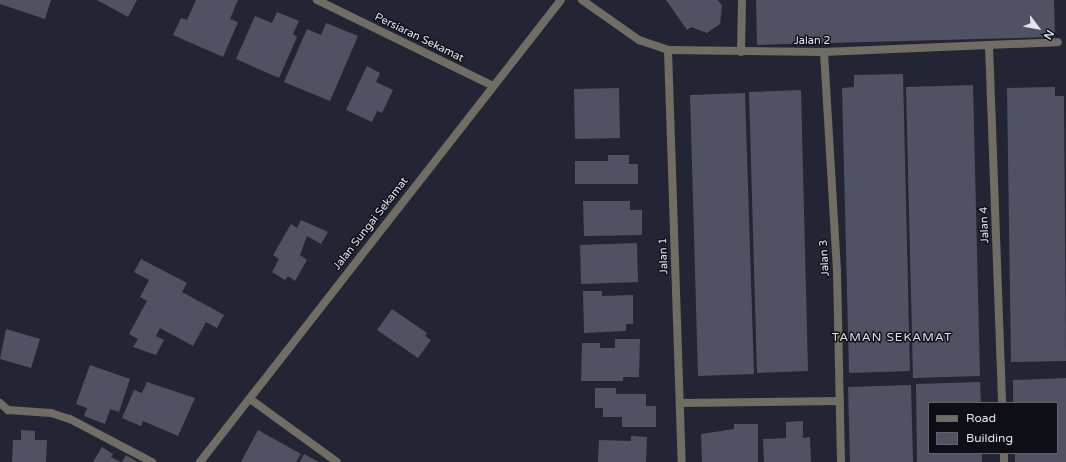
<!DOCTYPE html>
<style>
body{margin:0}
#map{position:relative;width:1066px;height:462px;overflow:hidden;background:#232535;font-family:"Varela Round",sans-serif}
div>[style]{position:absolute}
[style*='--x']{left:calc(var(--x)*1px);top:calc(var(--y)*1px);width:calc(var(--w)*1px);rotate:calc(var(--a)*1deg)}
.building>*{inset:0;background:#505264}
.minor>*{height:8px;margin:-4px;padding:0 4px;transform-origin:4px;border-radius:4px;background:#706d65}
span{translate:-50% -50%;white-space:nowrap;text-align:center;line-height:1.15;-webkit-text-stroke:3px #0e0f16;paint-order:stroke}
.street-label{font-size:11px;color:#e2e4ee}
.neighbourhood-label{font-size:12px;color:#e2e4ee;letter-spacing:1px}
.legend{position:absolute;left:928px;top:402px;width:130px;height:52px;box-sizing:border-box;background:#0e0f16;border:1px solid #63646c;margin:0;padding:5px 7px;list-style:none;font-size:12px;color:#e2e4ee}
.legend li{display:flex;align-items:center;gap:8px;height:20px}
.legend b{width:20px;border:1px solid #63646c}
.north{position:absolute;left:1018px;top:8px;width:40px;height:40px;-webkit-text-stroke:3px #0e0f16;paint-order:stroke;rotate:122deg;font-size:11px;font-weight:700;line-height:16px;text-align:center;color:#e2e4ee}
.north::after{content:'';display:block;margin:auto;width:14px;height:18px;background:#e2e4ee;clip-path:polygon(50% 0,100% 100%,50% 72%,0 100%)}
</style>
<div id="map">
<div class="building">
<div style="clip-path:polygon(0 0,51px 0,45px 19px,0 4px)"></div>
<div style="clip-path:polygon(97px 0,137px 0,128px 17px)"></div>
<div style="clip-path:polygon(196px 0,238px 0,230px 19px,238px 22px,223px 57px,173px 35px,181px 18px,187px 20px)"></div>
<div style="clip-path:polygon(666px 0,718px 0,722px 6px,720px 24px,707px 33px,691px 27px,687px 30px)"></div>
<div style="clip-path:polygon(756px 0,1054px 0,1055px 37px,757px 45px)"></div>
<div style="clip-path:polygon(277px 12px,299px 21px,293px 34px,297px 37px,279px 78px,236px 59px,255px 16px,272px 23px)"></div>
<div style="clip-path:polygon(326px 23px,358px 36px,330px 101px,284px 82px,307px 29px,321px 35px)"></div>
<div style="clip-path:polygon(367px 66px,380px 73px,376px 82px,393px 90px,382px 113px,377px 111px,372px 122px,346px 110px)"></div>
<div style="clip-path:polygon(903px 74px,910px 371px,849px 373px,842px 88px,854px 87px,854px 75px)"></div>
<div style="clip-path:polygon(973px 85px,980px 376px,913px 378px,906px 87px)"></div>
<div style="clip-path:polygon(1055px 87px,1055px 96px,1064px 96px,1066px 361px,1011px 362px,1007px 88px)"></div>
<div style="clip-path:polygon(619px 88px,620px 138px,575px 139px,574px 89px)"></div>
<div style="clip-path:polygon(801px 90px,808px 371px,757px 373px,749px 92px)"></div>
<div style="clip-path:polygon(745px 93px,754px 374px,698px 376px,690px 95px)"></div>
<div style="clip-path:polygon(608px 155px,629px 155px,629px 164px,638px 164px,638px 184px,575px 184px,575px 161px,608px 161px)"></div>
<div style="clip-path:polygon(583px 201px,630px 201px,630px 210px,642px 210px,642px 235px,584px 236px)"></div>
<div style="clip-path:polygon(301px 220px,328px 232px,321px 244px,307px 236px,300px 255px,307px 260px,295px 281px,288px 276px,285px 280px,272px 272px,279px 259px,273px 255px,291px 224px,297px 228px)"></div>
<div style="clip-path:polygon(637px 243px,638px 282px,581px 284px,580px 245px)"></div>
<div style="clip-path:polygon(141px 259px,187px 283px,182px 292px,224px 315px,217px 328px,206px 322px,193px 346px,160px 328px,156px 336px,164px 340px,156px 355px,133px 347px,138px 339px,129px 334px,147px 301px,140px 297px,149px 280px,134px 272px)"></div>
<div style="clip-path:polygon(583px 291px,602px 291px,602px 296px,633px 295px,633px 324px,626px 324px,626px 331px,584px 333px)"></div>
<div style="clip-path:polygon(392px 309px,427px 333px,425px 336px,431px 340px,418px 358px,377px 330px)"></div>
<div style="clip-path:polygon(6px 329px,40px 339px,31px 368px,0 359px)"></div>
<div style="clip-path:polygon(615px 339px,640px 339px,639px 377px,623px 377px,623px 381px,581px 381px,582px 343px,600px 343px,600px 348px,615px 348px)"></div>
<div style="clip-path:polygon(90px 365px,130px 379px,119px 412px,110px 409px,105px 424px,84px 416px,87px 408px,76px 404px)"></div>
<div style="clip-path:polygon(1066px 378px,1066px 462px,1015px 462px,1015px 453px,1057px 453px,1057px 403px,1013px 403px,1013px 380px)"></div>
<div style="clip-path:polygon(147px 382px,195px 398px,178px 436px,143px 421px,141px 426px,122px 418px,134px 390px,142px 393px)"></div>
<div style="clip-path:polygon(980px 382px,981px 403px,929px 403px,929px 453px,982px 453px,982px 462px,917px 462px,916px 384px)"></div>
<div style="clip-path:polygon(911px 385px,913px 462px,850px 462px,848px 387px)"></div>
<div style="clip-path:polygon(595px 388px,616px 388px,616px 394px,646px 394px,646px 406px,656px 406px,656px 427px,622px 427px,622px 417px,603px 417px,603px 408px,595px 408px)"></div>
<div style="clip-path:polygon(803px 421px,803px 438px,810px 437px,811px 462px,764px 462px,763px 439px,786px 438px,786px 422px)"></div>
<div style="clip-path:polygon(734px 424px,758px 424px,758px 462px,702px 462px,701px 434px,734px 429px)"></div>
<div style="clip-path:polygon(21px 430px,35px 431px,35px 440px,47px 440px,46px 462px,12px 462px,13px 440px,21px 440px)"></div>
<div style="clip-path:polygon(258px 430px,301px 454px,296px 462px,241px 462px)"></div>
<div style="clip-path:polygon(631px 436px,647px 437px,646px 462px,598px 462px,599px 440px,631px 441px)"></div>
<div style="clip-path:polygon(102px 447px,113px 454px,111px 457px,121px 462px,93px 462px)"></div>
<div style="clip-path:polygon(304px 454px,319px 462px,300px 462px)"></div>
<div style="clip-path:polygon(126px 455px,138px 462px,122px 462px)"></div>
</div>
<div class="minor">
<div style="--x:317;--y:0;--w:194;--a:26"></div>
<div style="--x:582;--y:0;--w:70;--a:35.1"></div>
<div style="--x:639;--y:40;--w:31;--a:19"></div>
<div style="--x:668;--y:50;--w:156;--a:0.7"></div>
<div style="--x:824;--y:52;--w:234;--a:-2.4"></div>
<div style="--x:989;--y:45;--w:358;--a:87.9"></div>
<div style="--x:668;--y:50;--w:412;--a:88.1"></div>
<div style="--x:741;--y:52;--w:52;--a:-88.9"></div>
<div style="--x:824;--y:52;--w:219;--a:86.6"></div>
<div style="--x:837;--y:271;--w:191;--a:88.8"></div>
<div style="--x:250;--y:399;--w:107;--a:35.9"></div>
<div style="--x:0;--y:403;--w:11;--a:41"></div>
<div style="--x:8;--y:410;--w:43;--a:4"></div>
<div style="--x:51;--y:413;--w:20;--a:18"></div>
<div style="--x:70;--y:419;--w:93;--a:27.7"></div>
<div style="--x:680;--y:403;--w:160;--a:-0.7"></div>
<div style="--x:1004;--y:453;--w:9;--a:90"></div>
<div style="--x:200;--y:462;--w:586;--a:-52"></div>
</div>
<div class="street-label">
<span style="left:419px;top:38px;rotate:26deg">Persiaran Sekamat</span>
<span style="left:812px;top:41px">Jalan 2</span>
<span style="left:371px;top:224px;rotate:-52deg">Jalan Sungai Sekamat</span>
<span style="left:985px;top:225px;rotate:-92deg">Jalan 4</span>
<span style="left:664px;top:256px;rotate:-92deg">Jalan 1</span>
<span style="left:825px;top:258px;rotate:-93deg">Jalan 3</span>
</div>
<div class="neighbourhood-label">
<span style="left:892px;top:338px">TAMAN SEKAMAT</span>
</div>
<ul class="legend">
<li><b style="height:5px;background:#706d65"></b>Road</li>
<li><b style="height:11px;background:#505264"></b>Building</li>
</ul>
<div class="north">N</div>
</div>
